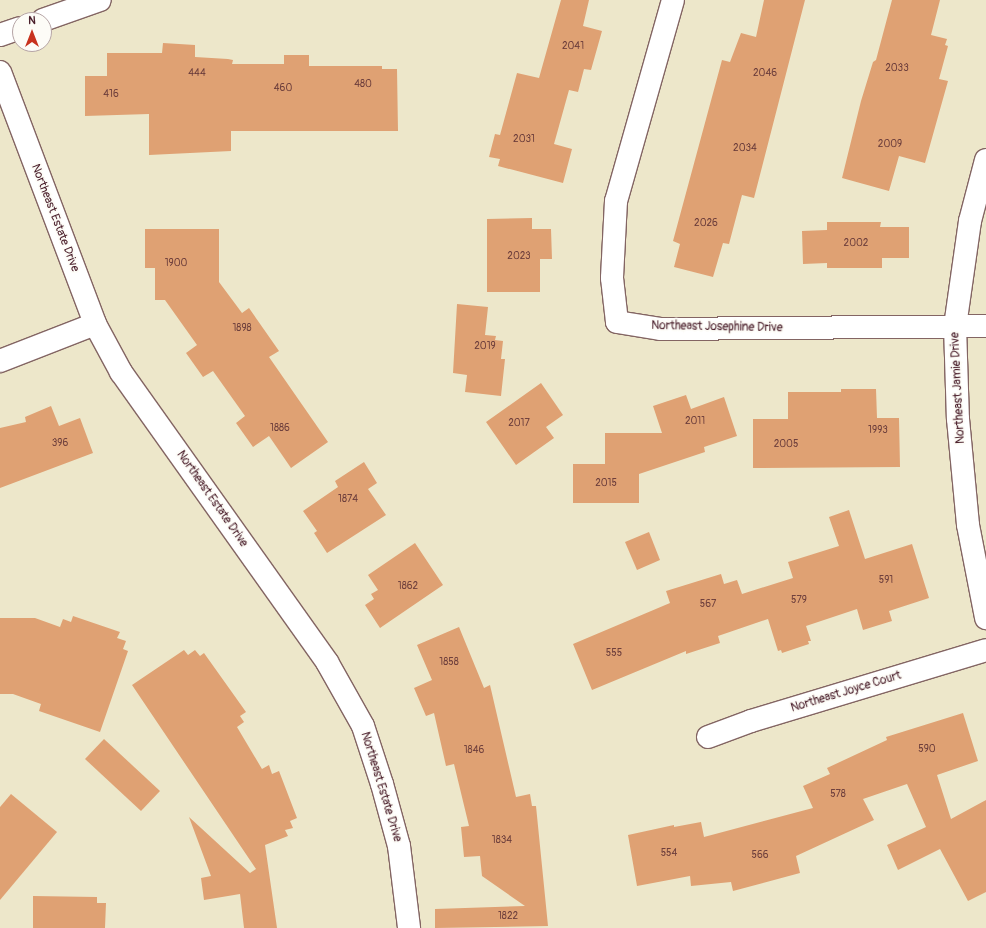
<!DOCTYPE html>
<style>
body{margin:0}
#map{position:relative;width:986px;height:928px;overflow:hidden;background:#ede7ca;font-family:Pangolin,sans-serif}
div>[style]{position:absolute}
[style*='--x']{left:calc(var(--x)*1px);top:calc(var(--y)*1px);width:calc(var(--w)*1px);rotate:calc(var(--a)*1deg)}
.building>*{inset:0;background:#dfa173}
.roads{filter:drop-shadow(1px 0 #836563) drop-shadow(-1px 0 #836563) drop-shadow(0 1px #836563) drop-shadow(0 -1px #836563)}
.minor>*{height:22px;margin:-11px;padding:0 11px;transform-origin:11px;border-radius:11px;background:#fff}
span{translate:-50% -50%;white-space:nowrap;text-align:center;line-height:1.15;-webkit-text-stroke:3.5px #fdfcf7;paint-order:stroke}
.number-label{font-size:10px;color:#6f403d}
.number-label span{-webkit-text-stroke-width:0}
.street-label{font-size:12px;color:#4a1f2b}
.north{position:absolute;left:12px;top:12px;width:40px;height:40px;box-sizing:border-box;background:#fdfcf7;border:1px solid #b5a4a5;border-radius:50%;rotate:0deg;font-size:11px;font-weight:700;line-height:16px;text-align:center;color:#4a1f2b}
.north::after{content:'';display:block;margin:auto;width:14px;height:18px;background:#c8321e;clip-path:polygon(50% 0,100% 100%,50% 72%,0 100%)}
</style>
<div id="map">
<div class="building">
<div style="clip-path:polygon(561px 0,589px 0,583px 26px,602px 31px,591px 70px,584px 69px,578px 92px,569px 90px,554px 144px,572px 149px,563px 183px,498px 166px,500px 159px,489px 157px,495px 134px,500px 135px,517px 73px,539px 78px)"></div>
<div style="clip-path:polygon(764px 0,805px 0,754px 198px,742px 195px,729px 244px,723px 243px,713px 277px,674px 267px,680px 244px,673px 241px,722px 60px,730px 62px,741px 33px,756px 37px)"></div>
<div style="clip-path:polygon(892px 0,940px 0,931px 35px,947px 39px,945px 45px,948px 46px,939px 79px,948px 81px,925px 163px,899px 156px,889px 191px,842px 178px,861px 101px,873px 62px,876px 60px)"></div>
<div style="clip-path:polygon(163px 43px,195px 45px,195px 57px,228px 59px,233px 60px,232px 64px,284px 64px,284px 55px,309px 55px,309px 66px,382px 66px,382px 69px,397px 69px,398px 131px,231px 131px,231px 151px,149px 155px,149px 114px,85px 116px,85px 76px,107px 76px,107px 53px,162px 53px)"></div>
<div style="clip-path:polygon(532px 218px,532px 229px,551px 229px,552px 259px,540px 259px,540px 292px,487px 292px,487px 219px)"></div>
<div style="clip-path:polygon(827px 222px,881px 222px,880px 227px,909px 227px,909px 258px,882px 258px,882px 268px,827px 268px,827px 263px,803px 264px,802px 231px,827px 230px)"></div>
<div style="clip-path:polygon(145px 229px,219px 229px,219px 282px,242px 313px,249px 308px,279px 351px,269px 357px,328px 442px,291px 468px,269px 436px,253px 447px,236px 423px,245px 416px,213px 371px,203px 377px,186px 353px,197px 345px,165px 300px,155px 300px,155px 268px,145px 268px)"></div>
<div style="clip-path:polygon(457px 304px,488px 307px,485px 335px,496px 336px,495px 340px,503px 341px,501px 359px,505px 359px,501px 396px,465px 392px,467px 375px,453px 373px)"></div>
<div style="clip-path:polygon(541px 383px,563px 415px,546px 427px,554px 438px,516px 465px,486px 422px)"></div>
<div style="clip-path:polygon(841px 389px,876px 389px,877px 418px,899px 418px,900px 467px,753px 468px,753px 419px,788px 419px,788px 392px,841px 392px)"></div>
<div style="clip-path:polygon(686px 395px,691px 409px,724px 397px,737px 436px,704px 447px,705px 452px,639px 474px,639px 503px,573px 503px,573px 464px,605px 464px,605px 433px,662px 433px,653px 406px)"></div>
<div style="clip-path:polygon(51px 406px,59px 426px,80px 418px,93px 453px,0 488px,0 428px,26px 422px,25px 417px)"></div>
<div style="clip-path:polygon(364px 462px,377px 483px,368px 489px,386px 515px,327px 553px,314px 533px,317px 531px,303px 511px,338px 487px,335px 481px)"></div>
<div style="clip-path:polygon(849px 510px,865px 559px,912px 544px,929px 598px,889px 611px,892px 621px,863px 630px,857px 609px,806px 626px,811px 641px,808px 641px,809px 644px,782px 653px,781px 650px,778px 651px,768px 619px,718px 636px,720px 643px,686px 654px,686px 651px,592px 690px,573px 644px,670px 603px,666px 591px,721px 574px,724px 584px,737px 580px,742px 594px,793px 578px,788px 562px,839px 546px,829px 517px)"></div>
<div style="clip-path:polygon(649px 532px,660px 560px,637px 570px,625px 542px)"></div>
<div style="clip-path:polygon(415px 543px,443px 585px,380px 628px,365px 605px,374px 599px,371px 594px,378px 590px,368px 575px)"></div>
<div style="clip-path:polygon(73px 616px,120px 632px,117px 638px,126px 641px,123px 649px,128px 651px,100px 732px,39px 711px,41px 704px,13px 694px,0 694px,0 618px,35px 618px,60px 627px,63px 619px,71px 622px)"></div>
<div style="clip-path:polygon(459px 627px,484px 688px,490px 685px,516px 797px,530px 794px,532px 806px,536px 806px,548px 926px,435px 928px,435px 909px,525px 906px,482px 876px,480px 856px,464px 857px,461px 827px,469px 826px,454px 764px,446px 766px,434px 713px,426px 716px,414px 688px,432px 680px,417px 645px)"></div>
<div style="clip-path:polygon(184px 650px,188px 655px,195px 650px,200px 656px,204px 653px,246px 712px,240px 716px,244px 722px,237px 727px,262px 769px,269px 765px,272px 774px,279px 771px,297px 818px,290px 821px,293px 828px,285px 830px,288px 836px,265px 845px,277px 928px,244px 928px,240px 894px,204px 900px,201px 878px,211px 876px,189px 817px,250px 873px,256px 869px,132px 685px)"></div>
<div style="clip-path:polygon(963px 713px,978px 761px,937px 775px,951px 819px,986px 800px,986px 892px,968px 901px,940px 849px,898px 870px,887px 845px,926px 827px,907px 784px,863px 799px,874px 820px,796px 856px,800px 873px,733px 891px,731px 882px,691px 886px,690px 876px,637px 886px,628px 835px,674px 825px,674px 827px,701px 822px,704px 837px,813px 808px,803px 786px,830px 774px,827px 768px,887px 740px,886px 737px)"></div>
<div style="clip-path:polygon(104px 739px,160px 791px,141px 811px,85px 759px)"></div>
<div style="clip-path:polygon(11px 794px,57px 832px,0 900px,0 807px)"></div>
<div style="clip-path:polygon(33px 896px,97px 897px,97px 903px,106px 903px,105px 928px,33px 928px)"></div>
</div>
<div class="roads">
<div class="minor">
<div style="--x:673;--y:0;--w:209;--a:105.8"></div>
<div style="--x:616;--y:201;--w:77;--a:93"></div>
<div style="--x:612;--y:278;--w:44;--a:83.5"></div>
<div style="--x:617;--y:322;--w:45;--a:9"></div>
<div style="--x:661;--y:329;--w:325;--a:-0.5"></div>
<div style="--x:43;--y:20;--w:60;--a:-19.3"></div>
<div style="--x:0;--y:35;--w:21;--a:-19"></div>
<div style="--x:0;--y:72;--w:269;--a:69.3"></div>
<div style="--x:95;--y:324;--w:55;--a:61.6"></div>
<div style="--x:121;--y:372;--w:356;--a:54.6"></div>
<div style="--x:327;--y:662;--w:73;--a:60.6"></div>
<div style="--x:363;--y:726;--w:61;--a:71.9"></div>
<div style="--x:382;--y:784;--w:64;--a:74.7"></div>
<div style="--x:399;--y:846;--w:83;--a:83"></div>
<div style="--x:986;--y:160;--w:63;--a:104.7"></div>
<div style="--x:970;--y:221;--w:106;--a:98.1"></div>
<div style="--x:955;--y:326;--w:93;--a:88.2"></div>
<div style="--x:958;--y:419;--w:106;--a:84.6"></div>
<div style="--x:968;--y:525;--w:95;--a:79"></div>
<div style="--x:0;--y:361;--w:102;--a:-21.3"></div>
<div style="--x:708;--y:737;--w:46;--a:-20.4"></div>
<div style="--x:751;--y:721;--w:245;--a:-16.8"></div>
</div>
</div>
<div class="number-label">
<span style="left:573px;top:47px">2041</span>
<span style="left:897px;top:69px">2033</span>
<span style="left:197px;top:74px">444</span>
<span style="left:765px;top:74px">2046</span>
<span style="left:363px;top:85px">480</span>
<span style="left:283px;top:89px">460</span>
<span style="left:111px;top:95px">416</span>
<span style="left:524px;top:140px">2031</span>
<span style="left:890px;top:145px">2009</span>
<span style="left:745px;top:149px">2034</span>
<span style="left:706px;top:224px">2026</span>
<span style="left:856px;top:244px">2002</span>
<span style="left:519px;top:257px">2023</span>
<span style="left:176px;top:264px">1900</span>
<span style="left:242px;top:329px">1898</span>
<span style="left:485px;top:347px">2019</span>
<span style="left:695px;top:422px">2011</span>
<span style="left:519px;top:424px">2017</span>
<span style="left:280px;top:429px">1886</span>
<span style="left:878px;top:431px">1993</span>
<span style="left:60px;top:444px">396</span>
<span style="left:786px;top:445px">2005</span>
<span style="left:606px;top:484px">2015</span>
<span style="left:348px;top:500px">1874</span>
<span style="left:886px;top:581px">591</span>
<span style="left:408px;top:587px">1862</span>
<span style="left:799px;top:601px">579</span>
<span style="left:708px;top:605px">567</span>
<span style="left:614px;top:654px">555</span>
<span style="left:449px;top:663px">1858</span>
<span style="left:927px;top:750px">590</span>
<span style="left:474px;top:751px">1846</span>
<span style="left:838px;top:795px">578</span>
<span style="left:502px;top:841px">1834</span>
<span style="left:669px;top:854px">554</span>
<span style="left:760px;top:856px">566</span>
<span style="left:508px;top:917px">1822</span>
</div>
<div class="street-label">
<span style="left:55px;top:218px;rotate:69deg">Northeast Estate Drive</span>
<span style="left:717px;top:327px;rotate:1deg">Northeast Josephine Drive</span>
<span style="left:958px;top:388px;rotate:-93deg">Northeast Jamie Drive</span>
<span style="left:212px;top:499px;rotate:55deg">Northeast Estate Drive</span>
<span style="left:846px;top:692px;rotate:-17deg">Northeast Joyce Court</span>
<span style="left:381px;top:787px;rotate:73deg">Northeast Estate Drive</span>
</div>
<div class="north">N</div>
</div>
